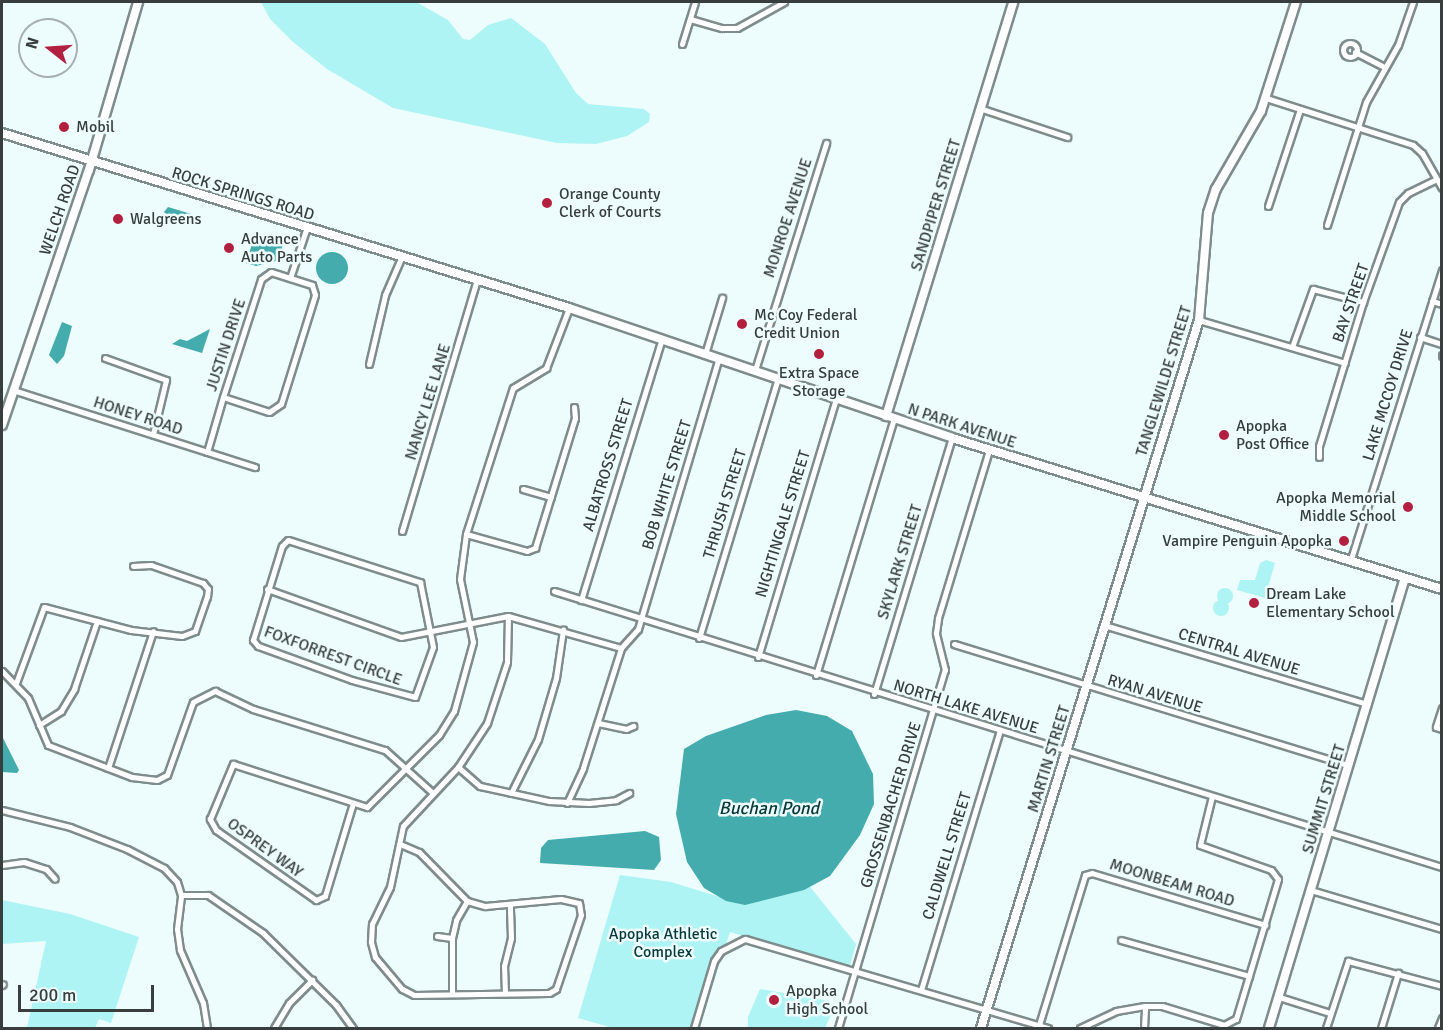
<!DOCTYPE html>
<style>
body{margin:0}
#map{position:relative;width:1443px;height:1030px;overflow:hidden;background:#edfcfc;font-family:Signika,sans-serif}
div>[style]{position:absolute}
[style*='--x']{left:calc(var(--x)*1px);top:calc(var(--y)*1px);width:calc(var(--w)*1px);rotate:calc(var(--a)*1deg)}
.green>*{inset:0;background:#aef4f4}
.round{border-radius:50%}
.water>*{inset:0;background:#44acad}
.roads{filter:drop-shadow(2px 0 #7f8c8c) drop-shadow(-2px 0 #7f8c8c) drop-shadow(0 2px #7f8c8c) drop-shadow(0 -2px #7f8c8c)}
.street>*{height:5px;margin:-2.5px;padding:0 2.5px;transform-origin:2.5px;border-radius:2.5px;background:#fff}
.street>.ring{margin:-2.5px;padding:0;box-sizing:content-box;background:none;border:5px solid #fff;border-radius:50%}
.secondary>*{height:8px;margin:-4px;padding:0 4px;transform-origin:4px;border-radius:4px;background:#fff}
.dots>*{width:16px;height:16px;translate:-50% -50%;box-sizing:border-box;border:3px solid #edfcfc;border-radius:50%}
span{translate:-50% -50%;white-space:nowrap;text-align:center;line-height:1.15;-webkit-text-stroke:5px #edfcfc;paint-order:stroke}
.poi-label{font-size:16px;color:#383e3e}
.left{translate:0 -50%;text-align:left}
.right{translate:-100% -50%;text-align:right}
.street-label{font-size:16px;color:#383e3e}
.park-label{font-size:16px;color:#083a3b}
.water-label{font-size:18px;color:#083a3a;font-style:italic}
.frame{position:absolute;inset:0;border:3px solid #383e3e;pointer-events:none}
.north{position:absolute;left:18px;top:18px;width:60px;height:60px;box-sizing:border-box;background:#edfcfc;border:2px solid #a5b0b0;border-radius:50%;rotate:287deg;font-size:16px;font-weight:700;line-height:24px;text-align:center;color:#383e3e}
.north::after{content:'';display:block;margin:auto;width:21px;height:27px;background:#b3203f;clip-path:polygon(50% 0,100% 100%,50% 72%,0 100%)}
.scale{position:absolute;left:18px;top:985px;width:136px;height:27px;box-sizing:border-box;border:3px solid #383e3e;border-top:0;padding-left:8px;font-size:18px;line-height:21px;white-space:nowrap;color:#383e3e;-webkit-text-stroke:4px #edfcfc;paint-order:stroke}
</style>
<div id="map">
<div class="green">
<div style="clip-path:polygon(261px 2px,416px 2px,448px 20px,463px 39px,470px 40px,488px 25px,511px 18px,545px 44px,576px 93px,588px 104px,644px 109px,650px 114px,649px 122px,627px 136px,596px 144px,557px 143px,393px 108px,327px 69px,293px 42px,270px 19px)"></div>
<div style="clip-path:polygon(1266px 560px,1275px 563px,1265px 598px,1237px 590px,1240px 580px,1255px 580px,1260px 563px)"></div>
<div class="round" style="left:1217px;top:588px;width:16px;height:16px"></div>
<div class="round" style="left:1213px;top:600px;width:16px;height:16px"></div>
<div style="clip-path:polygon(791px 863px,856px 944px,849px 969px,730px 932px,698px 1028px,613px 1028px,578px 1018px,620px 875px,671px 882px,733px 901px)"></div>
<div style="clip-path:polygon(2px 900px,70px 914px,139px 937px,111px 1023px,99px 1019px,95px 1028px,27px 1028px,46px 941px,2px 944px)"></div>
<div style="clip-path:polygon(760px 989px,830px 1001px,832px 1012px,825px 1028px,748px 1028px,748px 1017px)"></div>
</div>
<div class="water">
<div style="clip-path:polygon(168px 207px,198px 216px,201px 225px,171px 221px,164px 212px)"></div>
<div style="clip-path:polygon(255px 235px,278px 238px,283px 243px,280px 260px,256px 266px,246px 263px)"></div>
<div class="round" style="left:316px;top:252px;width:32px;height:32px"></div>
<div style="clip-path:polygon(62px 322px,72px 326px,64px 356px,57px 364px,49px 355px)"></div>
<div style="clip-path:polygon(210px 329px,202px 353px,172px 344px,180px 339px,187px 341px)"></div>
<div style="clip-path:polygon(796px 710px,827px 716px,852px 731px,873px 774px,874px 804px,860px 835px,830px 876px,804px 890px,745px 905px,726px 901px,704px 888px,687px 862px,676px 814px,684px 749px,706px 736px,766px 715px)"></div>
<div style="clip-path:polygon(2px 736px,19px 770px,17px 773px,2px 772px)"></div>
<div style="clip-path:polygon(645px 831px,659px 837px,661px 860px,654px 870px,540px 863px,541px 848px,548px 840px)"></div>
</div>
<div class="roads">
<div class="street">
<div style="--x:690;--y:19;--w:33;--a:16"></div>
<div style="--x:722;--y:28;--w:15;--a:0"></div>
<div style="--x:737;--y:28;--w:54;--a:-29"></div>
<div class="ring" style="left:1343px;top:43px;width:9px;height:9px"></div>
<div style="--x:682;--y:44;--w:44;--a:-72.8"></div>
<div style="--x:1355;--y:52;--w:34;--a:27"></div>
<div style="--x:1266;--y:98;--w:154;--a:17.7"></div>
<div style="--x:1413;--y:145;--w:12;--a:42"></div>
<div style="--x:1422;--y:153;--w:40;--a:60.3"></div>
<div style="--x:979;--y:108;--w:93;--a:18.2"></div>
<div style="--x:1268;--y:206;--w:102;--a:-71.7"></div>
<div style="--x:1327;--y:225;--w:129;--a:-72.4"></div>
<div style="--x:1366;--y:102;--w:65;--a:-60.7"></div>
<div style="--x:1398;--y:45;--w:46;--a:-70.8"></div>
<div style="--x:290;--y:278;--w:54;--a:-71.6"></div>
<div style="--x:1432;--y:301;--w:10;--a:17"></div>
<div style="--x:1199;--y:320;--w:152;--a:16.4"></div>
<div style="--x:1420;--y:337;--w:23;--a:18"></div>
<div style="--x:1292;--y:347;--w:62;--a:-70.1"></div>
<div style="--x:1313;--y:289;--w:52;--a:14.6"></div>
<div style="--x:705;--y:354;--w:59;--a:-73.1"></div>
<div style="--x:1442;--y:355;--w:1;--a:90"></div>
<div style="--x:105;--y:358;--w:65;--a:19.8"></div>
<div style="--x:166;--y:380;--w:56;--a:103.5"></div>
<div style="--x:369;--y:364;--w:71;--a:-76.9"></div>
<div style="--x:385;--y:295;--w:43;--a:-66.4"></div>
<div style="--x:755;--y:370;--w:238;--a:-72.6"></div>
<div style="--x:13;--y:390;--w:254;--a:17.7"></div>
<div style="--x:207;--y:452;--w:57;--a:-73.8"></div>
<div style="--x:223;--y:397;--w:124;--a:-72.1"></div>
<div style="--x:261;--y:279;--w:12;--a:-35"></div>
<div style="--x:271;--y:272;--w:43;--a:17.6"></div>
<div style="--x:312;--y:285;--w:10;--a:73"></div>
<div style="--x:315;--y:295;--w:114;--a:107.3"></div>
<div style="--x:281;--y:404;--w:14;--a:146"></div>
<div style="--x:269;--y:412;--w:48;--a:-161.9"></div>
<div style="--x:1319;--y:457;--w:11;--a:-90"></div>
<div style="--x:1319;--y:446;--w:151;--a:-73"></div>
<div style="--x:1363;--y:302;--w:106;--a:-70.2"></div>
<div style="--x:1399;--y:202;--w:13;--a:-45"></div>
<div style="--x:1408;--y:193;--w:32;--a:-26"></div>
<div style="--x:523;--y:489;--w:29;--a:16"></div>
<div style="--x:402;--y:531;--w:263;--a:-73.4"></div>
<div style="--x:466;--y:534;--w:63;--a:15.6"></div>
<div style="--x:527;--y:551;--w:9;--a:-21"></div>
<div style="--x:535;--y:548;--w:136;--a:-72.9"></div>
<div style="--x:575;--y:418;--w:11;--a:-95"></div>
<div style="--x:288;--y:540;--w:139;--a:17.7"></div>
<div style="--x:420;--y:582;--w:66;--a:78.7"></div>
<div style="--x:433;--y:647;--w:53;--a:109.8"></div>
<div style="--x:415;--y:697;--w:65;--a:-164.9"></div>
<div style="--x:352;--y:680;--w:100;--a:-160.1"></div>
<div style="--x:258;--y:646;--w:8;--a:-130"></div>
<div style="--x:253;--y:640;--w:98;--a:-72.9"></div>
<div style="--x:282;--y:546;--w:8;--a:-45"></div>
<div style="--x:1350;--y:562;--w:306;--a:-72.5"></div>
<div style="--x:267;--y:589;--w:142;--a:19.7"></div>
<div style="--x:401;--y:637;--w:109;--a:-11.1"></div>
<div style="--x:508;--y:616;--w:117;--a:15.8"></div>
<div style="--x:554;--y:591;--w:930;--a:17.27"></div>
<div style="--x:581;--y:600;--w:273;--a:-72.8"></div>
<div style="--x:1104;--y:625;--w:275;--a:16.7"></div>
<div style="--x:699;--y:638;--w:272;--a:-73.1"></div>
<div style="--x:954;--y:644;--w:412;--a:17.1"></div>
<div style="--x:758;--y:657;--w:270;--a:-73.2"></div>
<div style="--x:2;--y:671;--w:37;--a:46"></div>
<div style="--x:28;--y:698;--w:51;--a:66.9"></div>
<div style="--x:48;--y:745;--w:90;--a:20.9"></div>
<div style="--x:132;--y:777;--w:25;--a:7"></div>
<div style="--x:157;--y:780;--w:11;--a:-27"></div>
<div style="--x:167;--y:775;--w:77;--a:-70.4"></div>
<div style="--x:193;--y:702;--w:25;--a:-27"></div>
<div style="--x:215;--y:691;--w:42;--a:25.3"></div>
<div style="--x:253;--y:709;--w:138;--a:17.3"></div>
<div style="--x:385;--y:750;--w:64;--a:41.9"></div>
<div style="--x:816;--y:675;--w:268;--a:-73.1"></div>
<div style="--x:16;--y:683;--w:81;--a:-69.8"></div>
<div style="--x:44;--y:607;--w:90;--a:14.8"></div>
<div style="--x:131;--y:630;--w:51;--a:6.7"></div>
<div style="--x:182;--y:636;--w:14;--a:-21"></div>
<div style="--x:195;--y:631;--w:36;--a:-71"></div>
<div style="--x:207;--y:597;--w:8;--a:-83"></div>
<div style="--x:208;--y:589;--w:8;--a:-130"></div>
<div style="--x:203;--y:583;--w:55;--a:-160.9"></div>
<div style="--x:151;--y:565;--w:18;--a:177"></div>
<div style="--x:874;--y:694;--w:268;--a:-73.1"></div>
<div style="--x:1442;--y:708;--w:20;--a:108"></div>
<div style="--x:1436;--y:727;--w:6;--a:18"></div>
<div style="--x:598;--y:723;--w:29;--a:12"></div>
<div style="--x:626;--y:729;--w:8;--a:-23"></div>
<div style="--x:39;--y:725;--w:26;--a:-32"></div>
<div style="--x:61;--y:711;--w:26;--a:-59"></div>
<div style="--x:74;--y:689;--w:72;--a:-71.3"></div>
<div style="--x:458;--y:767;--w:29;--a:41"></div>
<div style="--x:480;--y:786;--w:71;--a:12.3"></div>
<div style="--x:549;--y:801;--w:40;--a:2.9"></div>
<div style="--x:589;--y:803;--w:27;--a:-6"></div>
<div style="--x:616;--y:800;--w:15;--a:-28"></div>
<div style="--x:108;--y:768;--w:144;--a:-71.8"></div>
<div style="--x:511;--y:793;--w:60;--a:-63.4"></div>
<div style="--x:538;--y:739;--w:64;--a:-73.6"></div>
<div style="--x:556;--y:678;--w:49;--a:-81.7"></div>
<div style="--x:353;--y:803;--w:97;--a:106.8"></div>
<div style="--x:325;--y:896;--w:10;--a:156"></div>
<div style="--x:316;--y:900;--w:122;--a:-145"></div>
<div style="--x:216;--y:830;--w:13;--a:-119"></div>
<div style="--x:210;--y:819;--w:60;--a:-67.3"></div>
<div style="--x:233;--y:764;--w:141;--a:17.8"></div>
<div style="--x:367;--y:807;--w:102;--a:-45"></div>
<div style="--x:439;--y:735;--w:28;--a:-58"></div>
<div style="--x:454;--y:711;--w:72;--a:-74.6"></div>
<div style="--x:473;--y:642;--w:64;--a:-101.7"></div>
<div style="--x:460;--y:579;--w:45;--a:-82.4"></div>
<div style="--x:466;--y:534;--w:153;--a:-72.2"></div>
<div style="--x:513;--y:388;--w:39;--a:-31"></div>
<div style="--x:546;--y:368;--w:64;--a:-69"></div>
<div style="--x:567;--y:803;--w:38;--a:-65"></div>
<div style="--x:583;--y:768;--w:126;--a:-72.4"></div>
<div style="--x:621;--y:648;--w:25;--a:-48"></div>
<div style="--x:638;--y:629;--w:283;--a:-73.4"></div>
<div style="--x:2;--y:810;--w:70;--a:14"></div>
<div style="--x:70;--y:827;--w:61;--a:21.1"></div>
<div style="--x:127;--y:849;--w:42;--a:27.2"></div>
<div style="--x:164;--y:868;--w:19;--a:47"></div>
<div style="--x:177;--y:882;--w:14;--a:73"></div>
<div style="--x:400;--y:844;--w:21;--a:23"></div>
<div style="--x:419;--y:852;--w:69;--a:45.6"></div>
<div style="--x:467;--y:901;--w:19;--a:16"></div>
<div style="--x:485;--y:906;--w:76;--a:-5.3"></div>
<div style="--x:561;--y:899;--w:18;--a:13"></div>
<div style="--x:579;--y:903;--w:12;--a:81"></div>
<div style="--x:581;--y:915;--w:78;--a:108.7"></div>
<div style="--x:556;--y:989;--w:8;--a:150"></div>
<div style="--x:549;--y:993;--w:135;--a:179.2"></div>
<div style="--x:414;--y:995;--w:13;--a:-153"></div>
<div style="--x:402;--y:989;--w:42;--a:-130.2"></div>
<div style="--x:375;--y:957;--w:16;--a:-105"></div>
<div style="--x:371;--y:942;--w:18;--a:-87"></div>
<div style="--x:372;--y:924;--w:41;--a:-64.1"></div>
<div style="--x:390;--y:887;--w:62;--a:-78"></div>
<div style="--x:403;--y:826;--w:81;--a:-47"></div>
<div style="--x:458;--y:767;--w:53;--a:-56.6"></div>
<div style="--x:487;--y:723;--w:64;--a:-71.8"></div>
<div style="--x:507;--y:662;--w:46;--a:-88.8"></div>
<div style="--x:2;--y:865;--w:22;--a:-8"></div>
<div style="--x:24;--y:862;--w:23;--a:18"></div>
<div style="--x:46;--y:869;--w:13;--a:48"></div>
<div style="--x:1311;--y:890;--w:137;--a:16.6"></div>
<div style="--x:437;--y:936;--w:15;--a:8"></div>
<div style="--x:1121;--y:940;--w:133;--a:15.7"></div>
<div style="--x:2;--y:985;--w:1;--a:-45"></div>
<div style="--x:921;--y:990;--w:272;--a:-73.1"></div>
<div style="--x:505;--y:993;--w:27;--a:-92"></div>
<div style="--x:504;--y:966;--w:29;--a:-76"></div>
<div style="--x:511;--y:938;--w:34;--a:-92"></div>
<div style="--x:452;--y:994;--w:56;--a:-90"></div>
<div style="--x:452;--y:938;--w:18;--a:-77"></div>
<div style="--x:456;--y:920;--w:22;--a:-60"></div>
<div style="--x:1279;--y:997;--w:53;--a:17.4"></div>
<div style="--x:207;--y:1028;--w:25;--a:-99"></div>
<div style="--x:203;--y:1003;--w:58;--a:-113.5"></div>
<div style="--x:180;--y:950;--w:21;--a:-98"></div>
<div style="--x:177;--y:929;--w:34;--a:-83"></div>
<div style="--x:181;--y:895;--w:27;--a:0"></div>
<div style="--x:208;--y:895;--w:67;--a:34.6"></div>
<div style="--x:263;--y:933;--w:103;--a:44.6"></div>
<div style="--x:336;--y:1005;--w:29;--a:54"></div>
<div style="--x:274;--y:1028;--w:29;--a:-59"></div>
<div style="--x:289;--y:1003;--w:33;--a:-45"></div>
<div style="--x:694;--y:1028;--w:70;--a:-73.4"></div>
<div style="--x:714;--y:961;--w:12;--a:-55"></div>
<div style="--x:721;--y:951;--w:27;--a:-27"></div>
<div style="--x:745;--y:939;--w:316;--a:16.4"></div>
<div style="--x:838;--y:1028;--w:374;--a:-73.4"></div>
<div style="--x:945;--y:670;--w:38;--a:-104"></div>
<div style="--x:936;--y:633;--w:15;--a:-82"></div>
<div style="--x:938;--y:618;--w:176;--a:-73.1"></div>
<div style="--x:1038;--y:1028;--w:160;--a:-72.9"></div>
<div style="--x:1085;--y:875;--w:7;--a:-16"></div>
<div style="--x:1092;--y:873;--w:181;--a:16.7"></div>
<div style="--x:1080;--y:1028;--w:40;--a:-25"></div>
<div style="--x:1116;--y:1011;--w:29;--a:-10"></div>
<div style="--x:1145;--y:1006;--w:17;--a:0"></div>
<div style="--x:1162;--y:1006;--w:65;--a:17"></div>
<div style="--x:1224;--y:1025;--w:13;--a:-27"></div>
<div style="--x:1236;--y:1019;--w:146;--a:-73.3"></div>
<div style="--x:1278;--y:879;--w:11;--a:-128"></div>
<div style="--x:1271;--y:870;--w:75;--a:-160.6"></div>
<div style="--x:1200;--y:845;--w:50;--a:-76.2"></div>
<div style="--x:1144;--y:1028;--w:22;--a:-87"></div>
<div style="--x:1326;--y:1028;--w:71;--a:-71.8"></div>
<div style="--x:1348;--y:961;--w:97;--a:14.9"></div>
<div style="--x:1381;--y:1028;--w:58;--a:-72.8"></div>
<div style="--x:1438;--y:1028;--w:11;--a:-68"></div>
</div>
<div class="secondary">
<div style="--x:2;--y:133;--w:593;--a:17.15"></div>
<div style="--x:569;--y:308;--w:404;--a:18.7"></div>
<div style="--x:952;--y:438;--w:513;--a:17.13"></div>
<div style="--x:886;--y:416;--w:433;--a:-72.9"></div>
<div style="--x:2;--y:425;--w:269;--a:-71.2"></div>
<div style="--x:89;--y:170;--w:175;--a:-73.7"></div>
<div style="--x:981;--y:1028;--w:741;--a:-72.89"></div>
<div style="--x:1199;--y:320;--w:107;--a:-85.2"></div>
<div style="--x:1208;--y:213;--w:25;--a:-72"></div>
<div style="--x:1216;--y:189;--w:90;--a:-60"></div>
<div style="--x:1261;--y:111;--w:114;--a:-72.2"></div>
<div style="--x:1269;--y:1028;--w:470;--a:-73.2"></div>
</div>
</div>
<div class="dots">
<div style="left:64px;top:127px;background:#b3203f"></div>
<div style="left:547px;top:203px;background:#b3203f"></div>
<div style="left:118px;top:219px;background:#b3203f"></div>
<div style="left:229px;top:248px;background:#b3203f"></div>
<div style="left:742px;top:324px;background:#b3203f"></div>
<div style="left:819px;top:354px;background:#b3203f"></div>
<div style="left:1224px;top:435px;background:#b3203f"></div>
<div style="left:1408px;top:507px;background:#b3203f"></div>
<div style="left:1344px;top:541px;background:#b3203f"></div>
<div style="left:1254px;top:603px;background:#b3203f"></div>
<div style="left:774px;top:1000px;background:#b3203f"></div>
</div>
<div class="poi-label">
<span class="left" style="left:76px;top:127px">Mobil</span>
<span class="left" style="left:559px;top:203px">Orange County<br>Clerk of Courts</span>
<span class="left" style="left:130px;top:219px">Walgreens</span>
<span class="left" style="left:241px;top:248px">Advance<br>Auto Parts</span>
<span class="left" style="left:754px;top:324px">Mc Coy Federal<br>Credit Union</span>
<span style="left:819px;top:382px">Extra Space<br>Storage</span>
<span class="left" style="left:1236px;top:435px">Apopka<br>Post Office</span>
<span class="right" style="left:1396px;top:507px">Apopka Memorial<br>Middle School</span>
<span class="right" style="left:1332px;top:541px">Vampire Penguin Apopka</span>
<span class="left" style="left:1266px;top:603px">Dream Lake<br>Elementary School</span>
<span class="left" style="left:786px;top:1000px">Apopka<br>High School</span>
</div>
<div class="street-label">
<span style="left:243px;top:194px;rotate:17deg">ROCK SPRINGS ROAD</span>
<span style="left:936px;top:205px;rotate:-73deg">SANDPIPER STREET</span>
<span style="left:60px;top:210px;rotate:-71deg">WELCH ROAD</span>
<span style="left:788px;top:218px;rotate:-72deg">MONROE AVENUE</span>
<span style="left:1351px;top:303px;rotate:-71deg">BAY STREET</span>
<span style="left:226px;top:345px;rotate:-72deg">JUSTIN DRIVE</span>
<span style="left:1164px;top:381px;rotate:-73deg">TANGLEWILDE STREET</span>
<span style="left:1388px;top:395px;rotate:-73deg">LAKE MCCOY DRIVE</span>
<span style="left:428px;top:402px;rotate:-73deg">NANCY LEE LANE</span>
<span style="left:138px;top:416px;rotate:18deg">HONEY ROAD</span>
<span style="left:962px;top:426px;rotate:18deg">N PARK AVENUE</span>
<span style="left:608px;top:465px;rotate:-73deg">ALBATROSS STREET</span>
<span style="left:667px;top:485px;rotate:-73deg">BOB WHITE STREET</span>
<span style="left:725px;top:504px;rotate:-73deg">THRUSH STREET</span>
<span style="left:783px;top:524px;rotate:-73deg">NIGHTINGALE STREET</span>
<span style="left:900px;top:562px;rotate:-73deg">SKYLARK STREET</span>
<span style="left:1239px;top:652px;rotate:17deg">CENTRAL AVENUE</span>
<span style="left:333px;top:656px;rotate:20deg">FOXFORREST CIRCLE</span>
<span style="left:1155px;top:694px;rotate:17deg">RYAN AVENUE</span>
<span style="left:966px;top:707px;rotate:17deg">NORTH LAKE AVENUE</span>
<span style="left:1049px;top:759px;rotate:-73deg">MARTIN STREET</span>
<span style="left:1324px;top:799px;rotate:-73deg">SUMMIT STREET</span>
<span style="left:891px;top:805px;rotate:-73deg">GROSSENBACHER DRIVE</span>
<span style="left:265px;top:848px;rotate:36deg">OSPREY WAY</span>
<span style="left:947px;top:856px;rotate:-73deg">CALDWELL STREET</span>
<span style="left:1172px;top:883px;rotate:17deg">MOONBEAM ROAD</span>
</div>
<div class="park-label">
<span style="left:663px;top:943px">Apopka Athletic<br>Complex</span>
</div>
<div class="water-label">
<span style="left:769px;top:808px">Buchan Pond</span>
</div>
<div class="frame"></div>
<div class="north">N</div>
<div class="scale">200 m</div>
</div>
